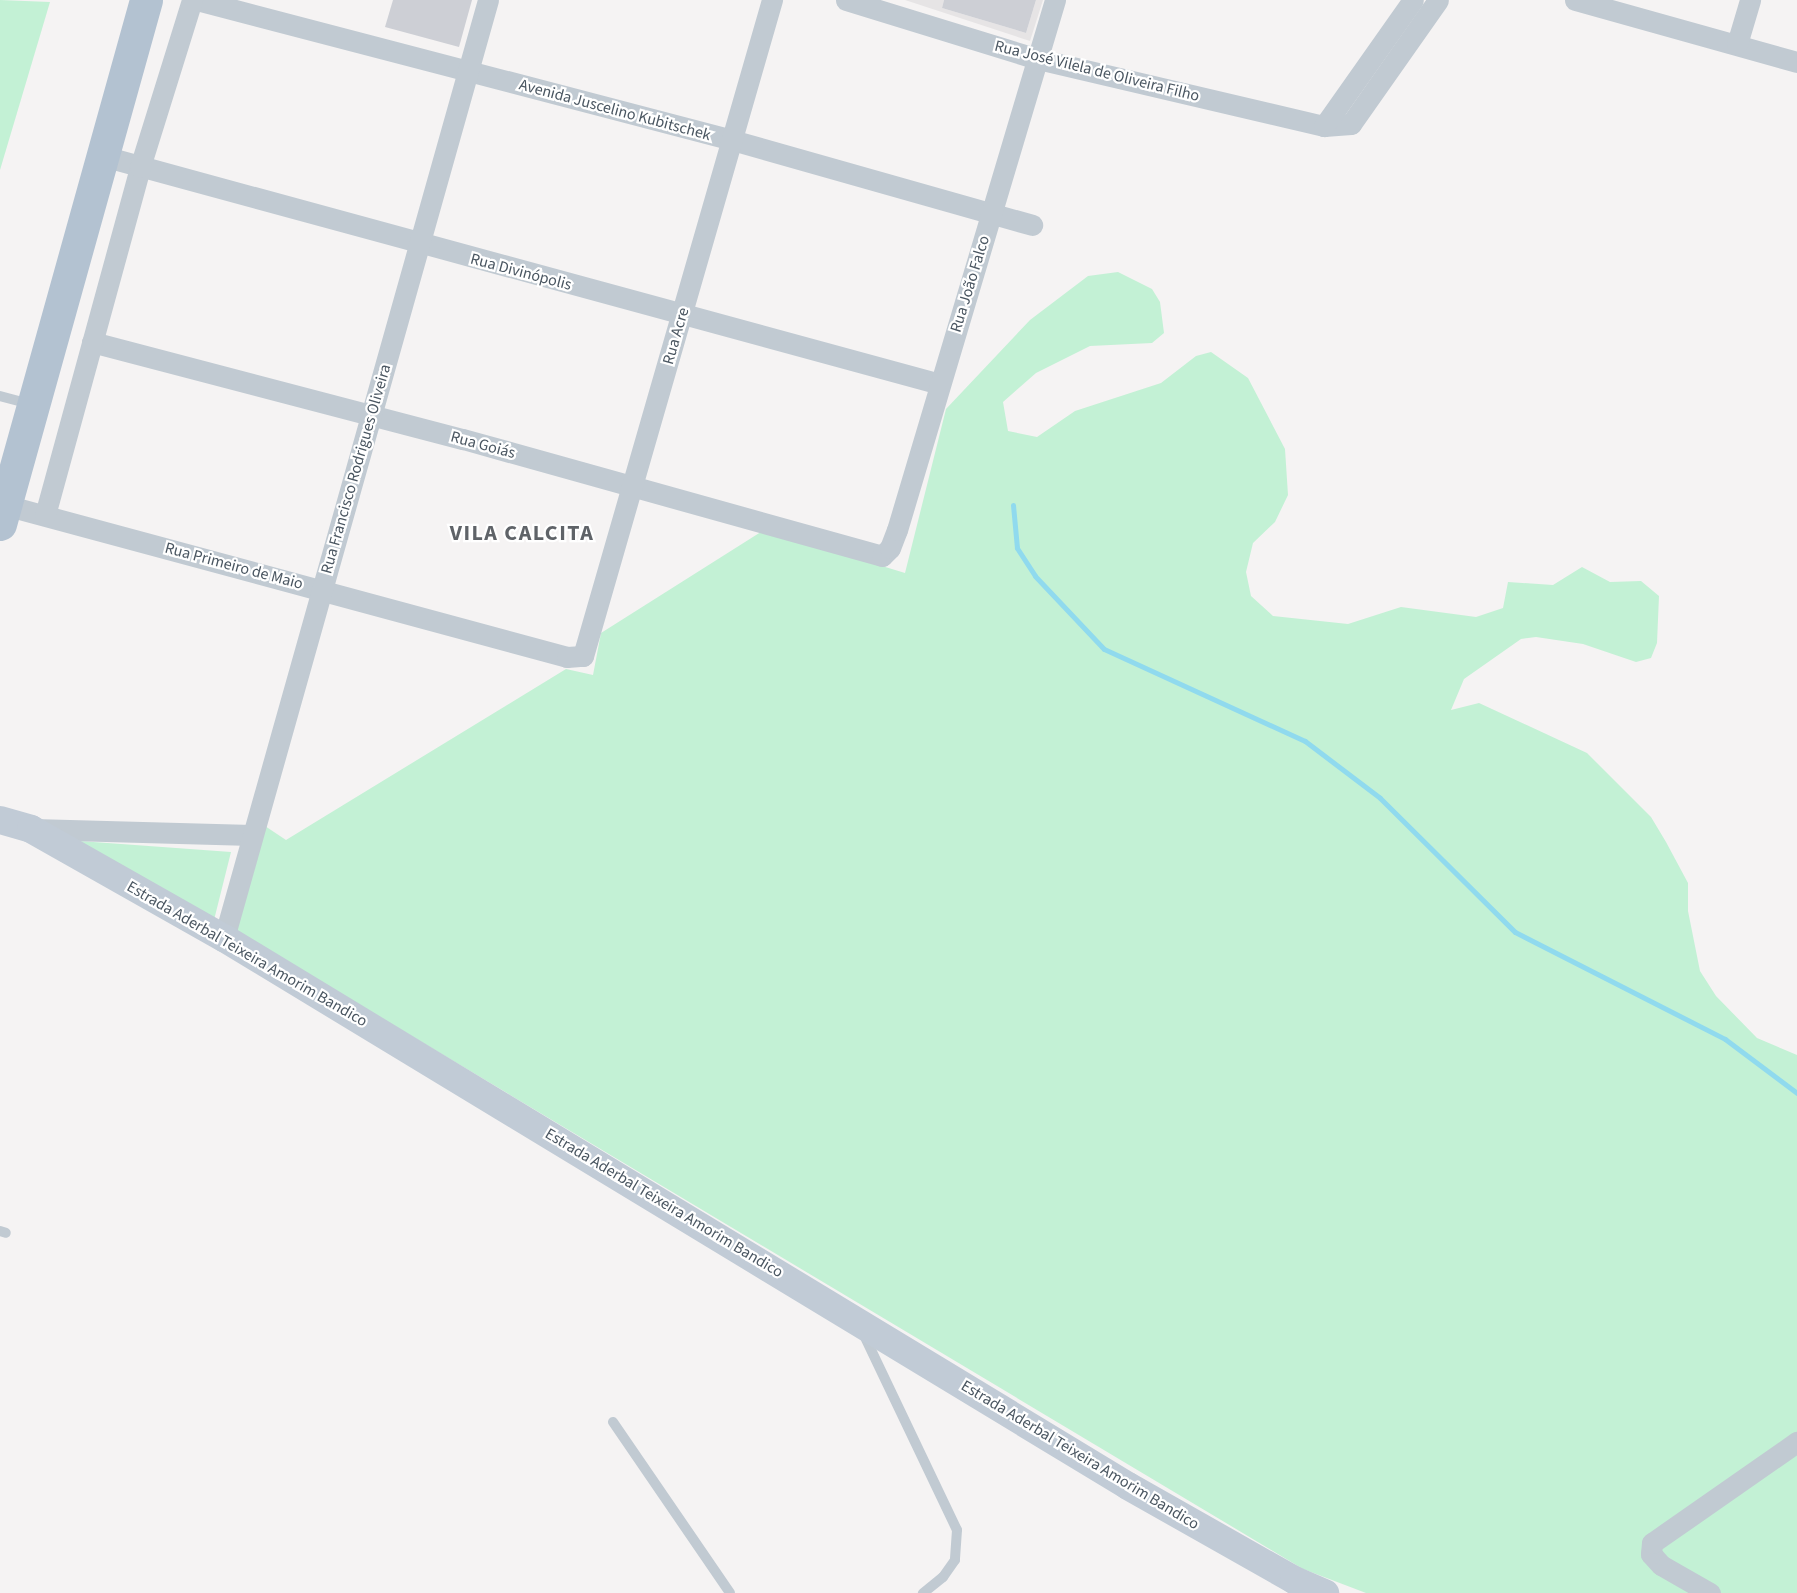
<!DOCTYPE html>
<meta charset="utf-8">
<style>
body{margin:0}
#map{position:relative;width:1797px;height:1593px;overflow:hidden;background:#f5f3f3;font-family:"Source Sans 3",sans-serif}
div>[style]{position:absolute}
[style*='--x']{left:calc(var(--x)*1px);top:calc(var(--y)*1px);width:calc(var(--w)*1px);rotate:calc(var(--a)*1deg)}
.education>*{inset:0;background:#e6e4e5}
.green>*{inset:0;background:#c3f1d5}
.stream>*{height:5px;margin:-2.5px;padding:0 2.5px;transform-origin:2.5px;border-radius:2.5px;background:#90daee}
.building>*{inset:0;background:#cdcfd5}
.lane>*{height:10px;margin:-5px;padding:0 5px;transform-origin:5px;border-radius:5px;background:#c1cad2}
.street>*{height:21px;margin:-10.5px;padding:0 10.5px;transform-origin:10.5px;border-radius:10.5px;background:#c1cad2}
.secondary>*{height:28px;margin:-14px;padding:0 14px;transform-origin:14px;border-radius:14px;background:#c1cbd6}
.primary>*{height:33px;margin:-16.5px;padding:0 16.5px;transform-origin:16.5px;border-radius:16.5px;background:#b3c2d1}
span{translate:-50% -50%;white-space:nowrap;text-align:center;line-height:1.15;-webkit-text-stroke:4.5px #fff;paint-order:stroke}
.street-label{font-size:16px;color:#4a5661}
.district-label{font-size:22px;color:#5f6368;font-weight:700;letter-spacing:1.5px}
</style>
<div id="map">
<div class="education">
<div style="clip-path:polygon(905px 0,944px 0,942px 8px,1026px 33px,1036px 0,1043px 0,1030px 41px)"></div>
</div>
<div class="green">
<div style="clip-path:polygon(0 0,50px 2px,0 170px)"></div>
<div style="clip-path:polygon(1118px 272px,1152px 289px,1160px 302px,1164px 333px,1152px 343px,1090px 346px,1036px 373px,1003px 402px,1008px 431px,1037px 437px,1075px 411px,1161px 383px,1196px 356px,1211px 352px,1248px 378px,1285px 449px,1288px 495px,1275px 522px,1253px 543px,1246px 572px,1251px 596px,1273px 616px,1348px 624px,1401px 607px,1476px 617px,1503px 608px,1508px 582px,1553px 585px,1582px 567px,1610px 582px,1641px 581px,1659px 596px,1657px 643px,1651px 658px,1636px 662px,1583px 644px,1536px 637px,1521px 639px,1464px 679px,1451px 710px,1479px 703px,1587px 753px,1651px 817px,1666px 842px,1688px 883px,1688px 911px,1700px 971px,1716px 996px,1757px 1038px,1797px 1055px,1797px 1593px,1366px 1593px,1303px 1569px,236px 931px,265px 826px,286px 840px,566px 669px,593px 675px,601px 633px,764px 530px,905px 573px,946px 409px,1030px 320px,1088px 276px)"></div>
<div style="clip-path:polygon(66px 840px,231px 852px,214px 920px)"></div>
</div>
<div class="stream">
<div style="--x:1013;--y:505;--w:43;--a:84.7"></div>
<div style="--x:1017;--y:548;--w:33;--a:57"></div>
<div style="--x:1035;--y:576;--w:100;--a:46.6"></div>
<div style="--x:1104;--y:649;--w:221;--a:24.6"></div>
<div style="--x:1305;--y:741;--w:94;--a:37.2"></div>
<div style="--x:1380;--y:798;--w:190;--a:44.8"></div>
<div style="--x:1515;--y:932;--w:236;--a:27"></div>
<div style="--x:1725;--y:1039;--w:90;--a:36.9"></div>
</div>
<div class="building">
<div style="clip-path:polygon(393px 0,472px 0,459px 47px,385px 27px)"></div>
<div style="clip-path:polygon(944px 0,1036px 0,1026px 33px,942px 8px)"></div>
</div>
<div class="lane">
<div style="--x:0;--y:396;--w:30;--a:15"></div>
<div style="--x:0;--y:1231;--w:6;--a:18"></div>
<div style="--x:863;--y:1333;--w:218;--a:64.5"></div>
<div style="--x:957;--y:1530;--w:30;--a:94"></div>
<div style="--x:955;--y:1560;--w:21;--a:125"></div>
<div style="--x:943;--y:1577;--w:26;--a:141"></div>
<div style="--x:613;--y:1422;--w:207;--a:55.6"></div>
</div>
<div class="street">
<div style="--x:197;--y:0;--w:553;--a:14.66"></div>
<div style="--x:732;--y:140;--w:312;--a:15.8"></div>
<div style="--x:846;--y:0;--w:201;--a:17.1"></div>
<div style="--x:1038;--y:59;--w:294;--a:13.2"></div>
<div style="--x:1324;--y:126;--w:27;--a:-4"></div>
<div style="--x:1351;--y:124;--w:151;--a:-54.9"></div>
<div style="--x:1575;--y:0;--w:230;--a:15.6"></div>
<div style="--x:1737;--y:44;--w:46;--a:-73.5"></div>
<div style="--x:1324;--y:126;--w:154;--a:-54.8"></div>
<div style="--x:103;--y:156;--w:867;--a:15.24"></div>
<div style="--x:92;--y:342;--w:383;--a:14.7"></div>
<div style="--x:463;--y:439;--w:435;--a:15.6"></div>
<div style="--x:882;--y:556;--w:11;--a:-45"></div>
<div style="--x:890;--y:548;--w:19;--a:-69"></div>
<div style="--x:897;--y:530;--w:553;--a:-73.4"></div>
<div style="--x:5;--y:505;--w:582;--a:15.13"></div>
<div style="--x:567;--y:657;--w:16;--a:-4"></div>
<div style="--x:583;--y:656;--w:683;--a:-73.93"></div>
<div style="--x:45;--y:515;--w:361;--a:-74.7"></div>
<div style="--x:140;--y:167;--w:175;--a:-72.7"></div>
<div style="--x:33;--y:829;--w:219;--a:1.6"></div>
<div style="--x:224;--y:938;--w:974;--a:-74.28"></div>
<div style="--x:1710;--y:1593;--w:56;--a:-150.3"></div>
<div style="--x:1661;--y:1565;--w:15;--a:-132"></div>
<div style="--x:1651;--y:1554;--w:11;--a:-85"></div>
<div style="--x:1652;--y:1543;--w:177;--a:-34.9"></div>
</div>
<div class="secondary">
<div style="--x:0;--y:820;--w:32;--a:16"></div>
<div style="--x:31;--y:829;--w:222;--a:29.5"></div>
<div style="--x:224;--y:938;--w:1057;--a:31.22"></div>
<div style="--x:1128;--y:1486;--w:191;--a:29.5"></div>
<div style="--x:1294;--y:1580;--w:34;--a:23"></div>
</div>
<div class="primary">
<div style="--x:0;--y:524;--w:544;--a:-74.43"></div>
</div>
<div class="street-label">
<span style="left:1097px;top:71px;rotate:14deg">Rua José Vilela de Oliveira Filho</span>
<span style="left:615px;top:110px;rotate:15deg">Avenida Juscelino Kubitschek</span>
<span style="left:521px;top:272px;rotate:15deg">Rua Divinópolis</span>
<span style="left:970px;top:284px;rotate:-73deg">Rua João Falco</span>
<span style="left:676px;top:336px;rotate:-74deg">Rua Acre</span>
<span style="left:483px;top:445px;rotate:15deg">Rua Goiás</span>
<span style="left:356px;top:469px;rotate:-74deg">Rua Francisco Rodrigues Oliveira</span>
<span style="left:234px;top:566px;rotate:15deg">Rua Primeiro de Maio</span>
<span style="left:247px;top:954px;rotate:30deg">Estrada Aderbal Teixeira Amorim Bandico</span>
<span style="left:664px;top:1203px;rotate:31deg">Estrada Aderbal Teixeira Amorim Bandico</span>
<span style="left:1080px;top:1455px;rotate:31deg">Estrada Aderbal Teixeira Amorim Bandico</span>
</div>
<div class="district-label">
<span style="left:522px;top:534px">VILA CALCITA</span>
</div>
</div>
